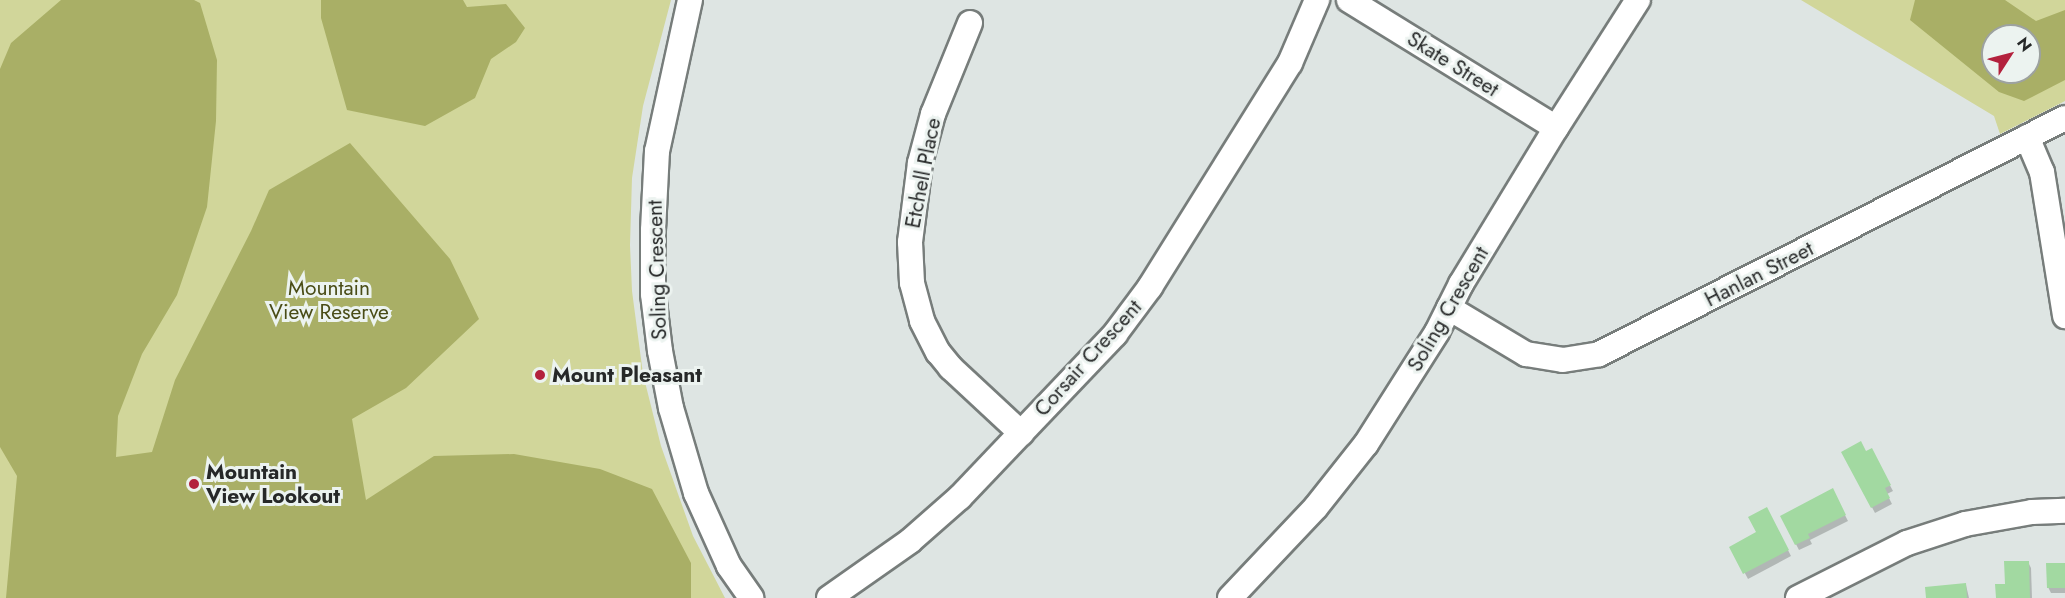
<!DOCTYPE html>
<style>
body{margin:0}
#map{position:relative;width:2065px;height:598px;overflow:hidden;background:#dee5e3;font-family:Jost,sans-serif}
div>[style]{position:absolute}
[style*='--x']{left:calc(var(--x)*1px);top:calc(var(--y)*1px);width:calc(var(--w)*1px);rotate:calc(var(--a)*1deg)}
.green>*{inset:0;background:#d1d69a}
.forest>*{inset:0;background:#a9af66}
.shadow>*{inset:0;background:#0003}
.building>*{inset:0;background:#a2d9a1}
.roads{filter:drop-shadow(2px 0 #777d7b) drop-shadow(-2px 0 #777d7b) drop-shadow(0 2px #777d7b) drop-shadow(0 -2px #777d7b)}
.street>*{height:24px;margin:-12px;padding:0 12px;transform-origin:12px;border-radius:12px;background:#fff}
.dots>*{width:16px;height:16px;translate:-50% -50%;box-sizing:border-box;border:3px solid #ecf3f0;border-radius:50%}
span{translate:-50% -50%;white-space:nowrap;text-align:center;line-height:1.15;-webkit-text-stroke:6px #ecf3f0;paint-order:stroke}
.street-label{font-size:21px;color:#262828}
.park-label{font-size:21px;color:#494c16}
.poi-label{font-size:21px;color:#262828;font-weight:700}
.left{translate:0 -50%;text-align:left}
.north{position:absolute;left:1981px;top:24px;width:60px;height:60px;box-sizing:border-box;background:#ecf3f0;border:2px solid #9da2a0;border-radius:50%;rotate:54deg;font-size:16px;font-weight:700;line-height:24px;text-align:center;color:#262828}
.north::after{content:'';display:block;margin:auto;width:21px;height:27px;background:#b3213d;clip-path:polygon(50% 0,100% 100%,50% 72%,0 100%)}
</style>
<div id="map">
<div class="green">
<div style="clip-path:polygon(0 0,671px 0,643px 106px,632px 178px,630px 245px,632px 291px,643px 374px,661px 446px,693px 536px,725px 598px,0 598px)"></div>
<div style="clip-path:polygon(evenodd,1801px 0,2065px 0,2065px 101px,2000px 134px,1994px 116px,1801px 0,1993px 36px,2029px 36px,2029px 72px,1993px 72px,1993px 36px)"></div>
</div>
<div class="forest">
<div style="clip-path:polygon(61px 0,194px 0,200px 3px,217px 60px,216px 121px,207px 207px,177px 295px,142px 354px,118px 416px,116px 457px,152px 452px,175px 380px,251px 231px,269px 190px,350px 143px,450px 259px,479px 319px,406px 388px,352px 419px,366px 500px,434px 456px,514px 454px,600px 469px,652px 489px,691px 563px,691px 598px,6px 598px,17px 476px,0 447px,0 69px,11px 43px)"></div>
<div style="clip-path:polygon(321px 0,463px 0,467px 7px,506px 4px,525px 28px,516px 42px,491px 59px,475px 98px,425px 126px,347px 110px,321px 18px)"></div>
<div style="clip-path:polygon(evenodd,1915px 0,2005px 0,2036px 21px,2065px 10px,2065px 80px,2024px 101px,1999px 92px,1910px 20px,1915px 0,1993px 36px,2029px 36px,2029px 72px,1993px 72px,1993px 36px)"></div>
</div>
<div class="shadow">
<div style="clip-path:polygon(1871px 450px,1893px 491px,1887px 494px,1892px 504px,1875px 513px,1843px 452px,1865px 453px)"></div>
<div style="clip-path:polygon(1832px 490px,1848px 521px,1810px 540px,1812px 544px,1799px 550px,1782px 517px)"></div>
<div style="clip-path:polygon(1767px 509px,1791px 556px,1748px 579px,1731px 547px,1758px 533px)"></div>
<div style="clip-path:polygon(2028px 562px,2031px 568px,2032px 598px,1997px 598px)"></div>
<div style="clip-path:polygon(2065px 564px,2065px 593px,2051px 593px,2048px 587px)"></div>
<div style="clip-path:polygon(1966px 585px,1969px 598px,1927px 598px)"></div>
</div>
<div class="building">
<div style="clip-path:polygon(1861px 441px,1866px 451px,1872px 448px,1891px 485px,1885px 488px,1890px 498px,1871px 508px,1841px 452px)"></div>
<div style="clip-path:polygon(1833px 488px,1846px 515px,1808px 534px,1810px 538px,1795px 545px,1780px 516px)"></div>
<div style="clip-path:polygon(1767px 507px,1789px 550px,1743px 574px,1729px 547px,1756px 532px,1748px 517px)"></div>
<div style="clip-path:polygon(2004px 561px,2029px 561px,2030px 598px,1996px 598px,1995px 584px,2005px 584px)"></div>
<div style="clip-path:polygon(2046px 563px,2065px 563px,2065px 588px,2047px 588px)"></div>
<div style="clip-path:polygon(1966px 583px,1967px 598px,1926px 598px,1925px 587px)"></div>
</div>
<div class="roads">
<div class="street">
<div style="--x:690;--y:0;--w:155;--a:102.3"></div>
<div style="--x:657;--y:151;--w:79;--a:92.9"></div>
<div style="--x:653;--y:230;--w:64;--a:90"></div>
<div style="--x:653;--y:294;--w:57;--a:83"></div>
<div style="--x:660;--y:351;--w:58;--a:79.1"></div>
<div style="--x:671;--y:408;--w:89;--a:73.6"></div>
<div style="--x:696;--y:493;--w:80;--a:65.7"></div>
<div style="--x:729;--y:566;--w:39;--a:55"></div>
<div style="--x:1349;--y:0;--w:243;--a:31.7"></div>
<div style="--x:970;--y:23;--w:98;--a:112.1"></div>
<div style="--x:933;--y:114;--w:51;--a:104.9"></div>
<div style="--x:920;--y:163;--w:80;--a:97.2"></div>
<div style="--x:910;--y:242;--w:41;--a:87.2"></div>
<div style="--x:912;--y:283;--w:39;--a:75"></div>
<div style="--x:922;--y:321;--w:35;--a:63"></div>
<div style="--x:938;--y:352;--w:21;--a:51"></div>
<div style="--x:951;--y:368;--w:96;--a:42.9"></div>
<div style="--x:2027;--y:137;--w:38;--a:67"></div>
<div style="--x:2042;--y:172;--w:146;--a:80.9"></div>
<div style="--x:1449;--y:308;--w:90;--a:30.9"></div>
<div style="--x:1526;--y:354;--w:37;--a:9"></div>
<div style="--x:1563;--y:360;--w:36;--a:-9"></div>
<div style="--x:1599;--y:354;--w:522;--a:-26.86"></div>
<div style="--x:829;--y:598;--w:99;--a:-35.1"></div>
<div style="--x:910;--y:541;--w:67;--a:-41.3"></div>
<div style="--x:960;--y:497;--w:225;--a:-46.4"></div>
<div style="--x:1115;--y:334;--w:59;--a:-53.3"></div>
<div style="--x:1150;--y:287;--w:264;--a:-58"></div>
<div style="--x:1290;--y:63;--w:69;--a:-66.8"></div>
<div style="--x:1230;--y:598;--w:125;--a:-46.6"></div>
<div style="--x:1316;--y:507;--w:80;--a:-51.6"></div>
<div style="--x:1366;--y:444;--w:133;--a:-57.6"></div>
<div style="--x:1437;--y:332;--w:54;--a:-63.4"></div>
<div style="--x:1461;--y:284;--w:183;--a:-58.7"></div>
<div style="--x:1556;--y:128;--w:152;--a:-57.4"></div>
<div style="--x:1798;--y:598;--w:122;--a:-26.8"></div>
<div style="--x:1907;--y:543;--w:61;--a:-18.1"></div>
<div style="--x:1965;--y:524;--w:68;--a:-10.2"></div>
<div style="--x:2032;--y:512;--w:33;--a:-2"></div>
</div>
</div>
<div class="dots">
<div style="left:540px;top:375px;background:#b3213d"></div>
<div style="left:194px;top:484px;background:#b3213d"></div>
</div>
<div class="street-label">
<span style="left:1453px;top:64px;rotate:32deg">Skate Street</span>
<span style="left:923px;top:173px;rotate:-79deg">Etchell Place</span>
<span style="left:657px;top:270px;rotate:-92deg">Soling Crescent</span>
<span style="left:1759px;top:274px;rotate:-27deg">Hanlan Street</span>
<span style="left:1448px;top:309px;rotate:-60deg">Soling Crescent</span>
<span style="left:1088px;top:358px;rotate:-48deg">Corsair Crescent</span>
</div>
<div class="park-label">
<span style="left:329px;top:300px">Mountain<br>View Reserve</span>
</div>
<div class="poi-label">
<span class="left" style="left:552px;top:375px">Mount Pleasant</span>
<span class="left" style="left:206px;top:484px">Mountain<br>View Lookout</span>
</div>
<div class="north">N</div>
</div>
